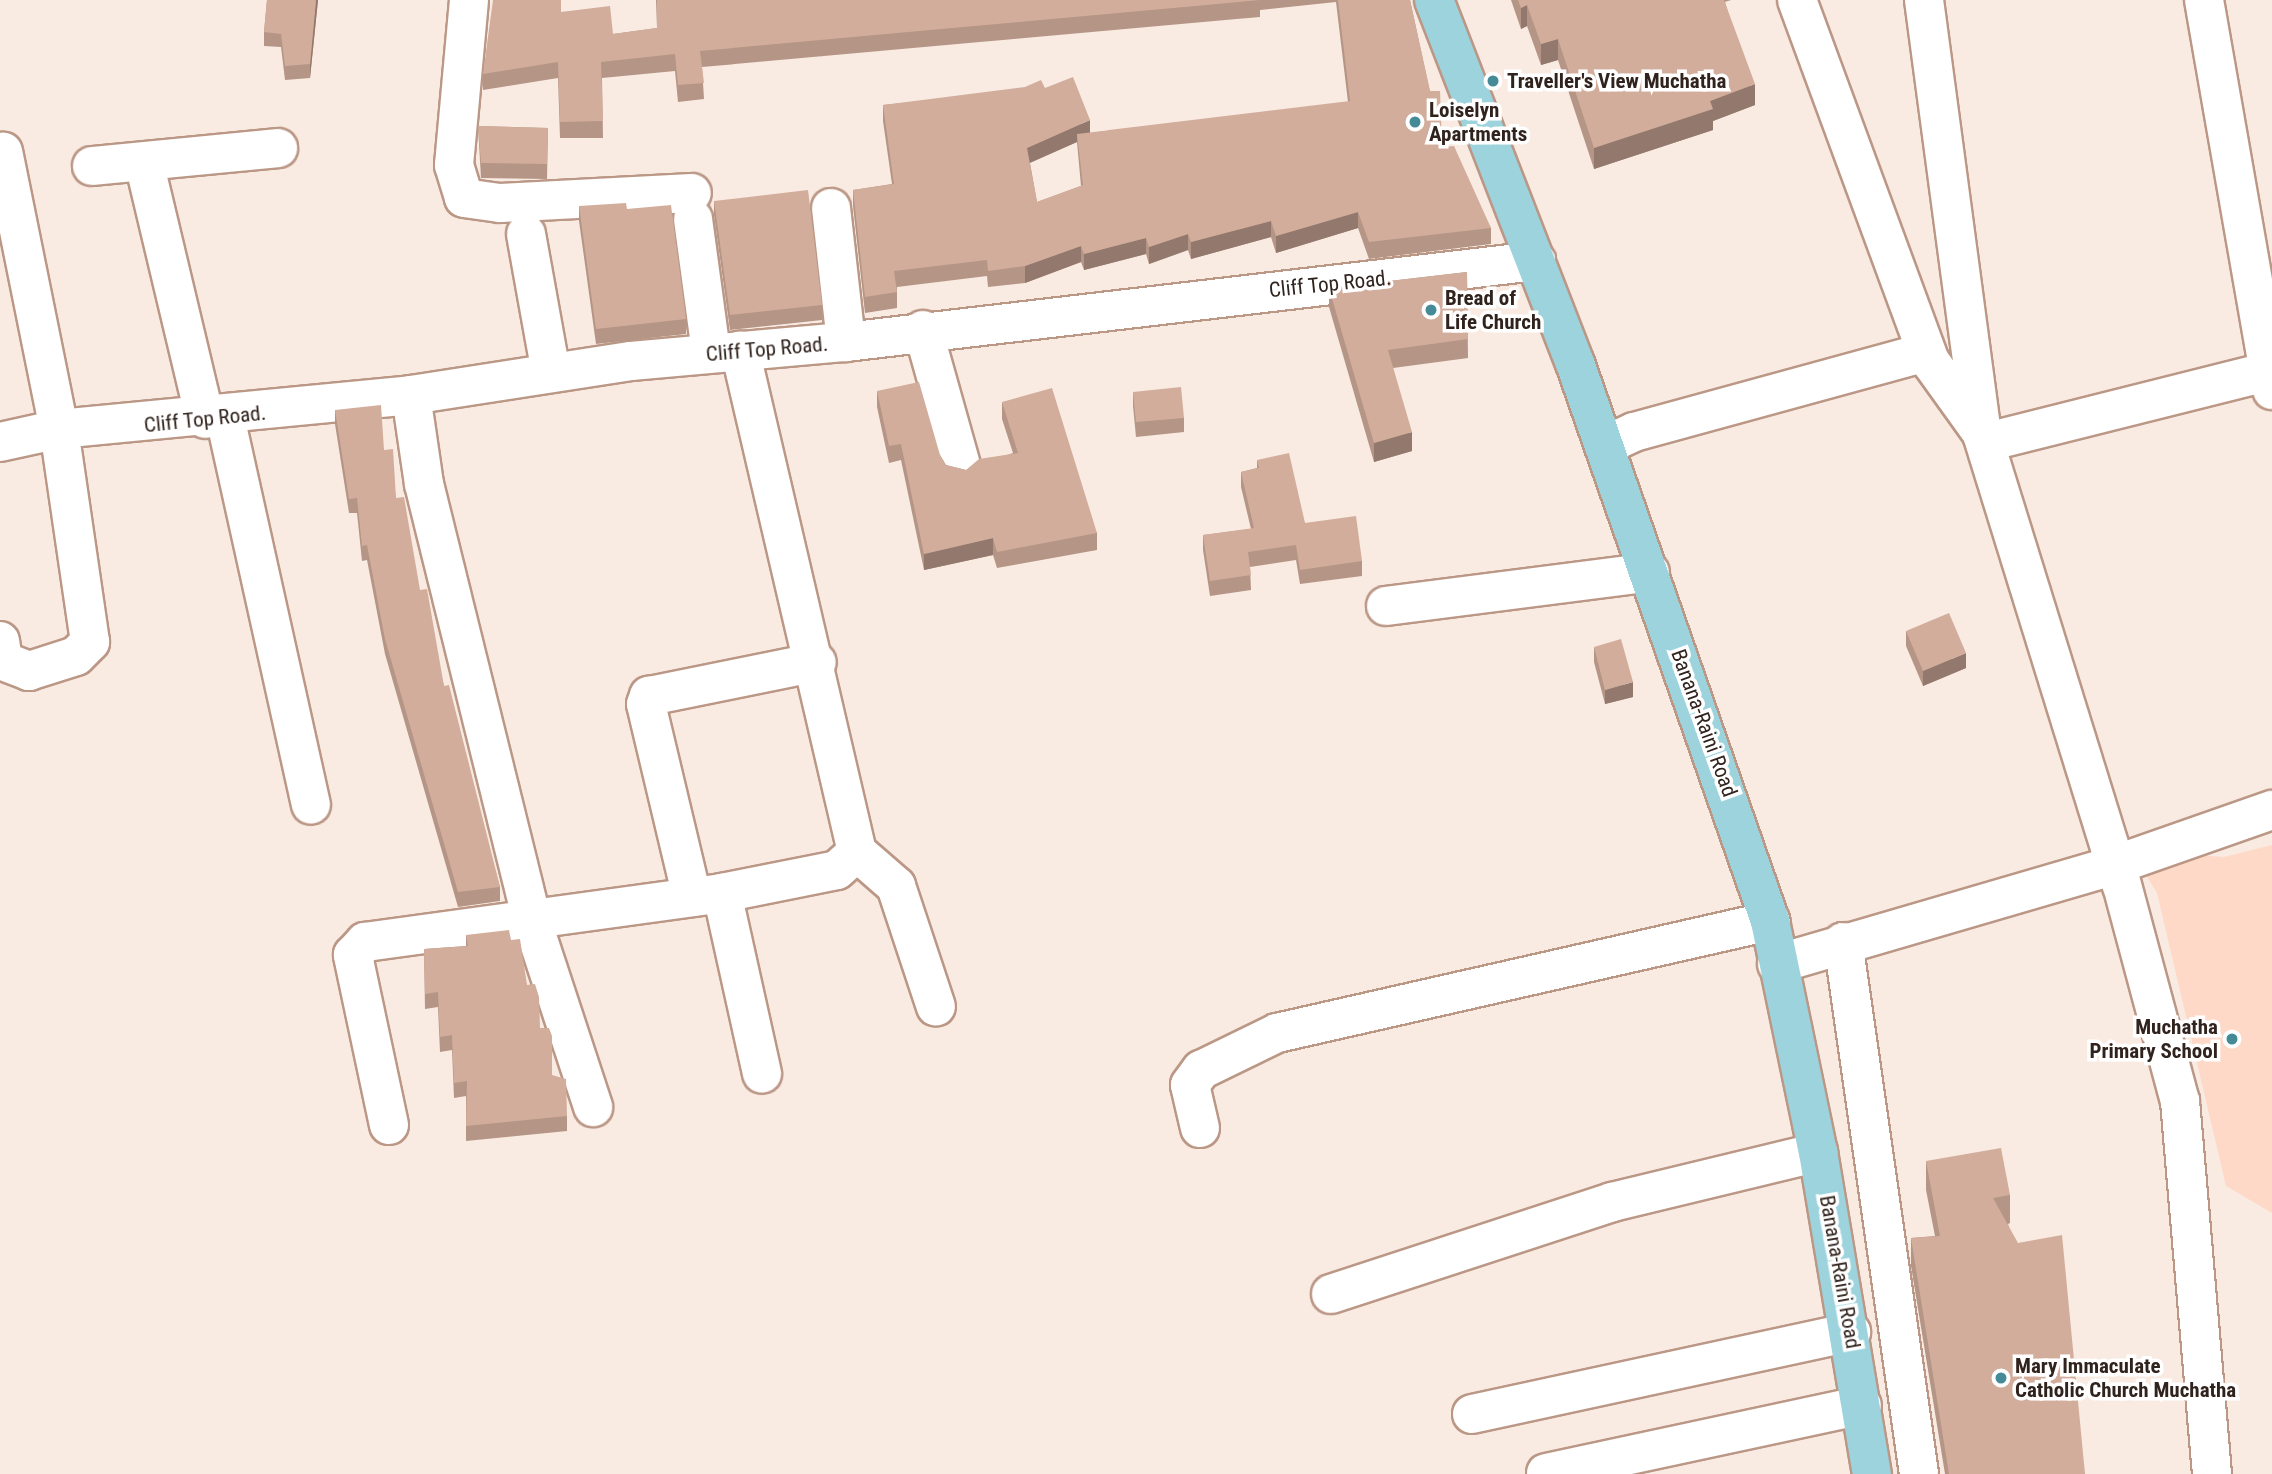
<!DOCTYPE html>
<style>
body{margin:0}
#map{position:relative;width:2272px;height:1474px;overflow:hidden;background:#f9eae2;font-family:"Roboto Condensed",sans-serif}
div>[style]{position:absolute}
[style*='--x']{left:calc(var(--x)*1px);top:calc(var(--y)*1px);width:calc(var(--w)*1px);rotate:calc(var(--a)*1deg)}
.built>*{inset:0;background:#fed9c8}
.roads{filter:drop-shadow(2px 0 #bb9786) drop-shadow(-2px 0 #bb9786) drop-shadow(0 2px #bb9786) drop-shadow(0 -2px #bb9786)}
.minor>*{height:38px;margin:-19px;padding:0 19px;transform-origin:19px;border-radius:19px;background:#fff}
.major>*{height:38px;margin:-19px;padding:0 19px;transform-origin:19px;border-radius:19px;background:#9dd3dd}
.wall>*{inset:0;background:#b59586}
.shaded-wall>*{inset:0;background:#93796d}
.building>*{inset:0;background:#d2ad9c}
.dots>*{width:19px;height:19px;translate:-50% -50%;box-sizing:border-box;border:4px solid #fff;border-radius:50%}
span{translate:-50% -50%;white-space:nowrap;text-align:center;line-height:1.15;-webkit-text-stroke:7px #fff;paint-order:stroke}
.poi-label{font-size:21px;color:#30221c;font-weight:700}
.left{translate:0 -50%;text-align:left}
.right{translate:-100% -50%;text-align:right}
.street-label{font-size:21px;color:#30221c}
</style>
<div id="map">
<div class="built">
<div style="clip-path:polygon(2272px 845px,2272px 1213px,2226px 1186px,2157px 893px,2144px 872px,2182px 854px,2224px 857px)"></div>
</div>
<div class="roads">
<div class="minor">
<div style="--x:469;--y:0;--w:166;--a:95.2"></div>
<div style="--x:454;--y:165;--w:34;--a:73"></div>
<div style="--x:464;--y:198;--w:36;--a:8"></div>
<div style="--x:500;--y:203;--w:192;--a:-3"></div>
<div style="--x:1797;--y:0;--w:385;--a:69.8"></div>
<div style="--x:1930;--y:361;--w:87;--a:54.3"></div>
<div style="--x:1924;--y:0;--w:438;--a:82.4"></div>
<div style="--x:1982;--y:434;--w:472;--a:72.8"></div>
<div style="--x:2122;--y:885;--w:224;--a:75"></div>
<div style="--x:2180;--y:1101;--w:374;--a:85.1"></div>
<div style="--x:2204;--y:0;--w:396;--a:80.1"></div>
<div style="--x:144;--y:162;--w:264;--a:76.6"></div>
<div style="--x:92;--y:166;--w:187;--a:-5.5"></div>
<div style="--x:831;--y:208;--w:135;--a:83.6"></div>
<div style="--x:693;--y:219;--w:135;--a:82.3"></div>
<div style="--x:526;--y:234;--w:141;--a:79.8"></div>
<div style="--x:923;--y:330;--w:140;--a:74.3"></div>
<div style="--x:411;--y:395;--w:90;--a:81.7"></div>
<div style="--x:424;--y:484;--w:450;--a:76.1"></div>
<div style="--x:532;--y:921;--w:196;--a:71.8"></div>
<div style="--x:225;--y:417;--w:397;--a:77.5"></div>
<div style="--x:0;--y:442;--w:60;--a:-12.4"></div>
<div style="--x:59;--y:429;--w:354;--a:-5.5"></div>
<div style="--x:411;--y:395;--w:223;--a:-8.8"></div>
<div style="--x:631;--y:361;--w:216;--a:-5.1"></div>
<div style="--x:846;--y:342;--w:695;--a:-6.7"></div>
<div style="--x:1987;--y:442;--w:287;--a:-14.1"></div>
<div style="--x:1604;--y:446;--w:33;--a:-25"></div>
<div style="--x:1634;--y:432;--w:303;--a:-15.3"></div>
<div style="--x:1386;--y:606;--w:266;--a:-7.3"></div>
<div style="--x:0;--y:641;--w:20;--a:81"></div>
<div style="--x:3;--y:661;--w:28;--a:21"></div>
<div style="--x:29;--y:671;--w:49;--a:-17.7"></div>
<div style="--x:76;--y:656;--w:20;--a:-45"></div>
<div style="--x:90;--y:642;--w:215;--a:-98.3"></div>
<div style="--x:59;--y:429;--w:283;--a:-101.4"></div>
<div style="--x:857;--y:852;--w:52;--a:41.1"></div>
<div style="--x:896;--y:886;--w:127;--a:71.7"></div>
<div style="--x:722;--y:893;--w:185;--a:77.5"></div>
<div style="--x:692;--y:897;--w:198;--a:-103.4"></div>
<div style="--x:646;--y:704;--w:9;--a:-69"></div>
<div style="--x:649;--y:696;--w:171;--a:-11.4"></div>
<div style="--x:1843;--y:942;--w:537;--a:81.87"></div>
<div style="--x:1777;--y:964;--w:349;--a:-16.3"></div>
<div style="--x:2112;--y:866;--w:170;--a:-19.3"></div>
<div style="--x:389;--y:1125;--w:174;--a:-102"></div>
<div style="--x:353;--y:955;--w:18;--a:-47"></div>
<div style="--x:365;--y:942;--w:360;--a:-7.8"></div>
<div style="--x:722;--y:893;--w:117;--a:-11.3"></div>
<div style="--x:837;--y:870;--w:27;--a:-42"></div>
<div style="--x:857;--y:852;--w:515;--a:-103.12"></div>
<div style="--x:1200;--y:1128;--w:44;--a:-103.1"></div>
<div style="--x:1190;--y:1085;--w:19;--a:-54"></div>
<div style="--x:1201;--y:1070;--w:85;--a:-26"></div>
<div style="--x:1277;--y:1033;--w:506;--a:-12.8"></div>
<div style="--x:1331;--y:1294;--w:296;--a:-18.1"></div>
<div style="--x:1612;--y:1202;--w:212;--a:-13.6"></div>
<div style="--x:1472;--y:1414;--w:388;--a:-12.2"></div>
<div style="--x:1546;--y:1473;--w:323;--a:-12.1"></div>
</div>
<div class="major">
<div style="--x:1434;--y:0;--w:389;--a:68.8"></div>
<div style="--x:1575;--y:363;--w:591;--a:70.74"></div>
<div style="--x:1770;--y:921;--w:236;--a:78.3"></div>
<div style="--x:1818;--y:1152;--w:326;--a:80.5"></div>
</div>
</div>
<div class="wall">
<div style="clip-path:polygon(267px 0,318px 0,310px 78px,285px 80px,281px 47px,264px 46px,264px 32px)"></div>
<div style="clip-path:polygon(evenodd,656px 0,1410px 0,1442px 147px,1491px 228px,1491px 244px,1369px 259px,1358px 228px,1276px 253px,1271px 237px,1191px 259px,1188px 250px,1149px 264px,1146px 254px,1084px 270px,1081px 262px,1025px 283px,988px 287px,987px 276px,897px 287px,897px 308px,865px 313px,853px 206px,853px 190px,892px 184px,883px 121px,883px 105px,1045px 88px,1090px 133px,1348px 102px,1336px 2px,1260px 10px,1260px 17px,702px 67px,704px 99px,678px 102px,675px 71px,602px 78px,603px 138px,560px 138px,558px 78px,483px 90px,483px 74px,561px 12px,613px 34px,657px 28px,656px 0,1077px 142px,1081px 186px,1037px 202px,1030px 163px,1077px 142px)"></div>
<div style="clip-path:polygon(1511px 0,1731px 0,1725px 2px,1755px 105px,1713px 121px,1713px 130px,1594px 169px,1558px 60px,1541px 65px,1527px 26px,1521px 29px)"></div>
<div style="clip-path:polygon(478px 126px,548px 128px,547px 179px,481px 178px)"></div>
<div style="clip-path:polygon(714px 201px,822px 305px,822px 320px,730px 330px,714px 215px)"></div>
<div style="clip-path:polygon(579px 206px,627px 209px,686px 319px,686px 334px,596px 344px,579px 221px)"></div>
<div style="clip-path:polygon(1467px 272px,1468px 358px,1393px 368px,1412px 451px,1374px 462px,1329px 307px,1329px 288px)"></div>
<div style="clip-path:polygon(877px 391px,940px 455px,946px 465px,966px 470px,1013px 453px,1002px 419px,1002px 402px,1097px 533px,1097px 550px,997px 568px,993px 555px,924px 570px,901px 460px,889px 463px,877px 407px)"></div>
<div style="clip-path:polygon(1133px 392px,1184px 418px,1184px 432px,1136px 437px,1133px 406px)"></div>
<div style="clip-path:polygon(335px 410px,384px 450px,444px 686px,500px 887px,500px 901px,458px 907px,385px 654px,367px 560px,362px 561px,357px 513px,349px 513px,335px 424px)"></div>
<div style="clip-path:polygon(1257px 460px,1305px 523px,1362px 561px,1362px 576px,1300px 584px,1296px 560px,1250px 567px,1251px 590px,1210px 596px,1203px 550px,1203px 535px,1251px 529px,1241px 487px,1241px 472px,1257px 468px)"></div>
<div style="clip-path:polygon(1906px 631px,1966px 668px,1923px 686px,1906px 646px)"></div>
<div style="clip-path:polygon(1594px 647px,1633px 697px,1605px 704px,1594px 662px)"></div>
<div style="clip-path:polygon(466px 935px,511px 940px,527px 985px,552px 1075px,567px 1116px,567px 1131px,466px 1141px,466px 1096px,454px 1098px,452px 1050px,440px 1052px,438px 1007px,425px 1009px,424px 949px,466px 946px)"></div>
<div style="clip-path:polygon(1926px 1161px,2010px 1195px,2010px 1223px,2008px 1224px,2085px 1474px,1945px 1474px,1911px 1266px,1911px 1238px,1935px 1236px,1926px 1190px)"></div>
</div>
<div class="shaded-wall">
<div style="clip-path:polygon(316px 0,318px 0,310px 78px,310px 64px)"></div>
<div style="clip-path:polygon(1527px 5px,1527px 26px,1521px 29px,1521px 8px)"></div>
<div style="clip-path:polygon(1558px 39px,1558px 60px,1541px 65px,1541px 44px)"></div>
<div style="clip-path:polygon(1755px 84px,1755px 105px,1713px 121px,1713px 130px,1594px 169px,1594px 148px,1710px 101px)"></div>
<div style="clip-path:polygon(1090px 120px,1090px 136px,1077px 134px,1077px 142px,1027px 164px,1027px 148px)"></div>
<div style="clip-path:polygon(1358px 212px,1358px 228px,1276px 253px,1276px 236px)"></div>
<div style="clip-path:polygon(1271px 221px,1271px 237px,1191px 259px,1191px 242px)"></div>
<div style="clip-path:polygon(1188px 234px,1188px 250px,1149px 264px,1149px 247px)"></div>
<div style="clip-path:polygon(1146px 238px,1146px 254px,1084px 270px,1084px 254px)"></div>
<div style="clip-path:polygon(1081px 246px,1081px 262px,1025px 283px,1025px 266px)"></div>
<div style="clip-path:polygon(1412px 432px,1412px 451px,1374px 462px,1374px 443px)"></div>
<div style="clip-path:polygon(993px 538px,993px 555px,924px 570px,924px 554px)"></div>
<div style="clip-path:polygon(1966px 653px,1966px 668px,1923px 686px,1923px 671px)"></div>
<div style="clip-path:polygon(1633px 682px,1633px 697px,1605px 704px,1605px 690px)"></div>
</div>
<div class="building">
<div style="clip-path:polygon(267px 0,316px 0,310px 64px,285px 66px,281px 34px,264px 32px)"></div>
<div style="clip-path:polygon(493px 0,561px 0,561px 12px,610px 6px,613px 34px,657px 28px,657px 0,1260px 0,700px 51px,704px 83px,678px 85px,675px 54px,601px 62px,603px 121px,560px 122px,558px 62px,483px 74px)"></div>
<div style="clip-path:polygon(1338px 0,1410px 0,1430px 91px,1440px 91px,1442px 147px,1454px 146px,1491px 228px,1369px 242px,1358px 212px,1276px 236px,1271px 221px,1191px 242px,1188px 234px,1149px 247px,1146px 238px,1084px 254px,1081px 246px,1025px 266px,988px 271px,987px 260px,894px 271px,897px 292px,865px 297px,853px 190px,894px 184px,883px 105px,1025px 87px,1041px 80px,1045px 88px,1073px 77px,1090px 120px,1027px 148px,1037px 202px,1083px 185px,1077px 134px,1350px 101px)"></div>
<div style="clip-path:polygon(1518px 0,1724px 0,1755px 84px,1710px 101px,1713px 109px,1594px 148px,1558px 39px,1541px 44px,1527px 5px,1521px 8px)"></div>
<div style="clip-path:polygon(478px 126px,548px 128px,547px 164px,481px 163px)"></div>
<div style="clip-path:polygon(808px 190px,822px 305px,730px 315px,714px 201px)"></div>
<div style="clip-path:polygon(626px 203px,627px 209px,671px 205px,686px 319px,596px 329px,579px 206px)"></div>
<div style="clip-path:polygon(1467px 272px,1468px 339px,1388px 350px,1412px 432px,1374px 443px,1329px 288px)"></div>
<div style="clip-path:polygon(919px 382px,940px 455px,946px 465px,966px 470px,979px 459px,1018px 453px,1002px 402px,1052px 388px,1097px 533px,997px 552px,993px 538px,924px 554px,901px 444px,889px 446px,877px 391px)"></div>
<div style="clip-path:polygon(1181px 387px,1184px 418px,1136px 422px,1133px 392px)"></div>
<div style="clip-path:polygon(381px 405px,384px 450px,393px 449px,396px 498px,404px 497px,420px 590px,427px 589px,444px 686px,449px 685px,500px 887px,458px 892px,385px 639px,367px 545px,362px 546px,357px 498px,349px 499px,335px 410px)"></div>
<div style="clip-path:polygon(1289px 453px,1305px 523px,1356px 516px,1362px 561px,1300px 570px,1296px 545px,1248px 552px,1251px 575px,1210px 581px,1203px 535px,1254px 528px,1241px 472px,1259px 468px,1257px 460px)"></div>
<div style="clip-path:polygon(1949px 613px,1966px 653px,1923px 671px,1906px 631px)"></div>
<div style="clip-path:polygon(1621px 639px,1633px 682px,1605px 690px,1594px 647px)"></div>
<div style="clip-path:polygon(509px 930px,511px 940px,520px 939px,527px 985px,535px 984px,539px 997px,540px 1028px,549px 1028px,552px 1036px,552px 1075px,566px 1079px,567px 1116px,466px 1126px,467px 1081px,454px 1083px,452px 1035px,440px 1037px,438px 992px,425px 994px,424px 949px,468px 946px,466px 935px)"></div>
<div style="clip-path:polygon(2001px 1148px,2010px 1195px,1993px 1198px,2018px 1243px,2062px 1235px,2085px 1474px,1949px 1474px,1911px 1238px,1940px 1236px,1926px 1161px)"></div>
</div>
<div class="dots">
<div style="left:1493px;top:81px;background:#458a97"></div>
<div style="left:1415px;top:122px;background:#458a97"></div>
<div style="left:1431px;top:310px;background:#458a97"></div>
<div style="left:2232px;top:1039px;background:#458a97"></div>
<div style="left:2001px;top:1378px;background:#458a97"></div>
</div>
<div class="poi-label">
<span class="left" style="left:1507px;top:81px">Traveller's View Muchatha</span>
<span class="left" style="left:1429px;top:122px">Loiselyn<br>Apartments</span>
<span class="left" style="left:1445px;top:310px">Bread of<br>Life Church</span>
<span class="right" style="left:2218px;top:1039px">Muchatha<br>Primary School</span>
<span class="left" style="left:2015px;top:1378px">Mary Immaculate<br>Catholic Church Muchatha</span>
</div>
<div class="street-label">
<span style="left:1330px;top:284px;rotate:-6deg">Cliff Top Road.</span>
<span style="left:767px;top:349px;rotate:-5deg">Cliff Top Road.</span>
<span style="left:205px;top:419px;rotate:-6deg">Cliff Top Road.</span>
<span style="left:1704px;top:723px;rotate:70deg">Banana-Raini Road</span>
<span style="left:1840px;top:1272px;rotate:80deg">Banana-Raini Road</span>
</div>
</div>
